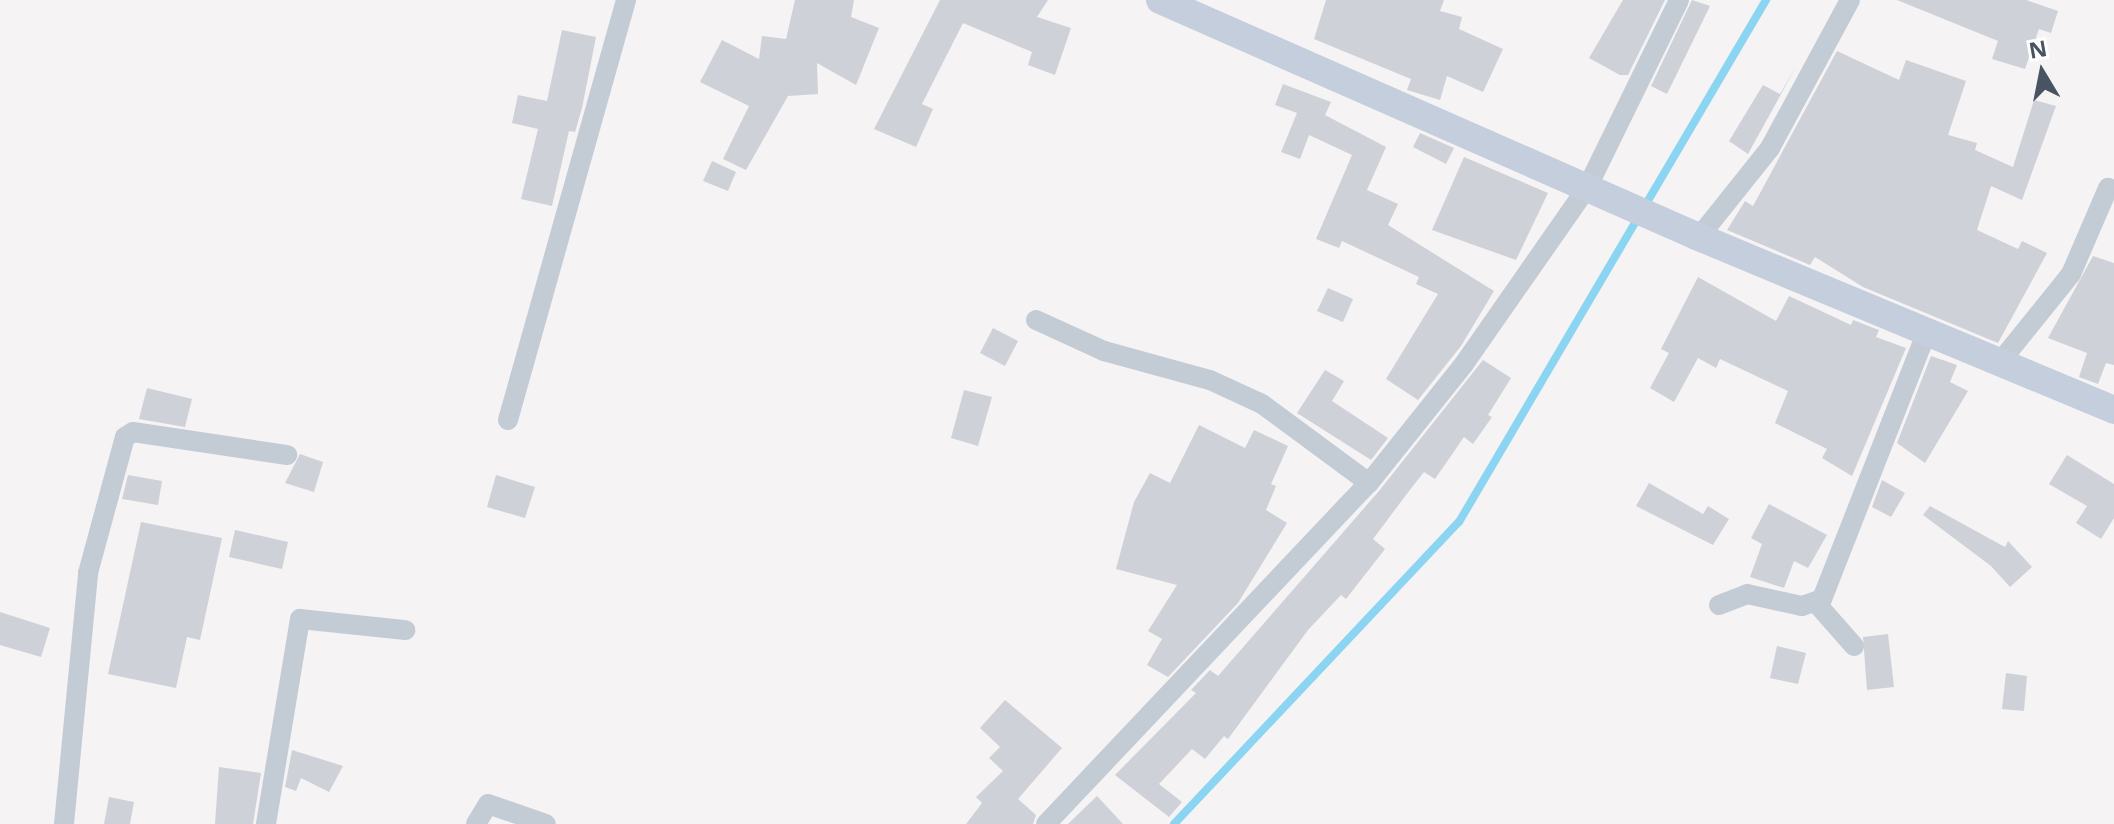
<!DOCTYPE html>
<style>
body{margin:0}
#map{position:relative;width:2114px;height:824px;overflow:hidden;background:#f5f3f3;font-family:"Open Sans",sans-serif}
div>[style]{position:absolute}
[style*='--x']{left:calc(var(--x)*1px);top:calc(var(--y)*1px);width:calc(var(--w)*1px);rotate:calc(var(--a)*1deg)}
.stream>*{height:8px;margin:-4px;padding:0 4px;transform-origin:4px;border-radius:4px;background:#8bd5f3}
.building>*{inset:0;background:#cfd1d8}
.street>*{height:20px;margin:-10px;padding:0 10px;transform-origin:10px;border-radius:10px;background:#c3ccd5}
.secondary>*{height:28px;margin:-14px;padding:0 14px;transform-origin:14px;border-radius:14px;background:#c5cedc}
span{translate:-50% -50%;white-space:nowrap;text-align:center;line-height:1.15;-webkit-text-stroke:6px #fff;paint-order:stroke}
.north{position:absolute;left:2002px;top:32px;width:80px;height:80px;-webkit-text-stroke:6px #fff;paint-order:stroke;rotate:350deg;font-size:22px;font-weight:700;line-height:32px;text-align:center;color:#495462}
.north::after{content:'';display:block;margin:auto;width:28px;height:36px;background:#495462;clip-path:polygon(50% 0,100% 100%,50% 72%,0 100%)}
</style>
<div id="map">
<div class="stream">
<div style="--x:1174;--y:824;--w:415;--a:-46.7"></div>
<div style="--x:1459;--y:522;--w:606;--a:-59.54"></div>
</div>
<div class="building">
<div style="clip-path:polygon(795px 0,854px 0,851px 17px,879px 28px,856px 85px,817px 63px,818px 94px,788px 96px,746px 170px,723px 159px,749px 106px,700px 82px,722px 40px,759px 59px,762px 36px,786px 39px)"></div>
<div style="clip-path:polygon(940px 0,1048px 0,1037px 17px,1071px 28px,1055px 75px,1028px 65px,1032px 52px,963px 23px,922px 104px,933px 109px,916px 147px,874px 129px)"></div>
<div style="clip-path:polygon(1326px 0,1444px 0,1440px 11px,1462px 17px,1459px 29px,1503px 49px,1483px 92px,1447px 76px,1440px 100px,1407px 90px,1411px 79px,1314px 39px)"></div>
<div style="clip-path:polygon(1623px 0,1665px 0,1628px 75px,1620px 75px,1589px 58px)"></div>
<div style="clip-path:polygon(1692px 0,1710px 6px,1667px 94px,1651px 86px)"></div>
<div style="clip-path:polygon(1897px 0,2026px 0,2058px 11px,2051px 33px,2039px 29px,2025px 69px,1992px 59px,1998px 41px)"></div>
<div style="clip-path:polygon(562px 30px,596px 37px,582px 108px,575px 132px,569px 131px,552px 206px,521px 199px,538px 129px,512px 123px,518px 95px,547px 101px)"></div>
<div style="clip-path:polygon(1837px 51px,1899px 80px,1906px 60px,1966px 81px,1948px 135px,1977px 143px,1975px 150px,2013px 167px,2034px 100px,2056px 106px,2022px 200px,1991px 186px,1977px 230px,2018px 249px,2022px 241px,2047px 253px,1998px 343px,1863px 287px,1815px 257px,1810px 265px,1727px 230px,1745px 201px,1753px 206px)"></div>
<div style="clip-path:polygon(1797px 65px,1748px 154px,1729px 141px,1763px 85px,1780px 94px)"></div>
<div style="clip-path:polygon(1283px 84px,1331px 102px,1325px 115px,1386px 147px,1367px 190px,1398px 204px,1388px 225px,1494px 291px,1461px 346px,1418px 400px,1386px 379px,1438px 294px,1416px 284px,1419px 277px,1342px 241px,1339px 248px,1316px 239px,1352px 155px,1309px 135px,1300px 159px,1281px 152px,1297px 113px,1275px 105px)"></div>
<div style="clip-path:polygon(1420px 133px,1454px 148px,1446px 164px,1413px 147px)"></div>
<div style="clip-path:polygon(1464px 157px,1548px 193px,1516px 260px,1432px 230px)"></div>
<div style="clip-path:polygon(712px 161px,736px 172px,728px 191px,703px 181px)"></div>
<div style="clip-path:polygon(2093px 256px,2114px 263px,2114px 365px,2106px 363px,2098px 384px,2079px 377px,2087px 353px,2048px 338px)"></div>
<div style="clip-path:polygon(1698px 277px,1776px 321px,1789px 296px,1851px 325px,1853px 320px,1879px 330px,1876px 337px,1906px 348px,1852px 476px,1822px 458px,1827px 449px,1775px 423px,1788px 391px,1720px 359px,1716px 368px,1698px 358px,1674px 402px,1650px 388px,1669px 353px,1661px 349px)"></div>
<div style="clip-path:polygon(1328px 288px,1353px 299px,1343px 322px,1317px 311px)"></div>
<div style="clip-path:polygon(993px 328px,1018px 341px,1005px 366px,980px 353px)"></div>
<div style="clip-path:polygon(1931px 356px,1957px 365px,1950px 382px,1968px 391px,1925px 463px,1897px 443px)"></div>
<div style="clip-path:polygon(1483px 360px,1511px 378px,1488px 415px,1492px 417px,1473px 444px,1464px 437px,1435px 479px,1424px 472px,1409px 491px,1373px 539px,1385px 549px,1346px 599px,1341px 595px,1308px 630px,1228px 739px,1224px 736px,1205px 759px,1192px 749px,1159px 784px,1182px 802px,1169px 817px,1115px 775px,1196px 693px,1191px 690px,1210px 670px,1218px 676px,1379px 491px)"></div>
<div style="clip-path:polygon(1325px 370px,1344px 381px,1332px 401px,1388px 438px,1371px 460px,1297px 413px)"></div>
<div style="clip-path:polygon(147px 388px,192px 399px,185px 427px,139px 419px)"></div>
<div style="clip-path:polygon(964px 390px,992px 397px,978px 446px,951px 438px)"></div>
<div style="clip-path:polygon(1199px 425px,1245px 448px,1254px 430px,1288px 446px,1271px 484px,1276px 486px,1266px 510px,1287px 523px,1238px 603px,1168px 677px,1147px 665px,1162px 639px,1148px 631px,1177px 585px,1116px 569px,1134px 502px,1150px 473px,1170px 483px)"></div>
<div style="clip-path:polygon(300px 454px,323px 462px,314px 492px,285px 483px)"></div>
<div style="clip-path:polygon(2067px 455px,2114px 484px,2114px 518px,2101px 539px,2076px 523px,2087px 506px,2049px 484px)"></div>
<div style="clip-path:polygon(128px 475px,162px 481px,158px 505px,122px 499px)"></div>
<div style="clip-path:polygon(496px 475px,535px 487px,525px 518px,487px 507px)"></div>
<div style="clip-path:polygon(1882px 480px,1905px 493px,1891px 517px,1872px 507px)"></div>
<div style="clip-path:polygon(1649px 483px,1703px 514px,1708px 506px,1729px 519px,1713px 545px,1636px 506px)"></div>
<div style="clip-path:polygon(1769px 504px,1827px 535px,1808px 568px,1794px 561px,1784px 588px,1750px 577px,1762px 544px,1751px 538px)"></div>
<div style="clip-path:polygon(1930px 506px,2005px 547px,2008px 541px,2032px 567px,2010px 587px,1991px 566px,1923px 515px)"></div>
<div style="clip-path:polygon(141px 522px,222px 538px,200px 640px,187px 637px,176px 688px,108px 674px)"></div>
<div style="clip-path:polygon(235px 530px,288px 542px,282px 569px,229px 557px)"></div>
<div style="clip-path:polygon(0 612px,50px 628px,41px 657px,0 645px)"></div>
<div style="clip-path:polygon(1888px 634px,1894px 687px,1867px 690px,1863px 637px)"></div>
<div style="clip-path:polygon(1777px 646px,1806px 653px,1798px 684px,1770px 678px)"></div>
<div style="clip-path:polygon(2006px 673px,2027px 676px,2024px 711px,2002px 709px)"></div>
<div style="clip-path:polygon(1005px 700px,1062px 748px,1018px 799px,1036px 815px,1033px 824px,966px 824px,982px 803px,976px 797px,1003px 771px,989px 758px,1000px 747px,980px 728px)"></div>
<div style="clip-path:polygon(292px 750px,343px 766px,329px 792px,301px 778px,296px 791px,285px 787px)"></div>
<div style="clip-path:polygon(219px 767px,261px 773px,253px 824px,215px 824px)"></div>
<div style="clip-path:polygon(1097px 796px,1123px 824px,1068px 824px)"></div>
<div style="clip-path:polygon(109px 797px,134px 802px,130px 824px,104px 824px)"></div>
</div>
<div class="street">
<div style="--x:1699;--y:237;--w:114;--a:-51.4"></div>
<div style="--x:1770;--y:148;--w:168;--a:-61.6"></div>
<div style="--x:1036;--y:320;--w:75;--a:24.5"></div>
<div style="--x:1104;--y:351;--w:110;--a:15.3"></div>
<div style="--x:1210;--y:380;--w:57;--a:24.8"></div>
<div style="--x:1262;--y:404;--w:133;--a:36.4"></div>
<div style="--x:2000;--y:362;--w:113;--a:-51.1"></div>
<div style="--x:2071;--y:274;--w:94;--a:-66.7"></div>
<div style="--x:508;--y:420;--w:436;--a:-74.3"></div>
<div style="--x:1817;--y:604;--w:56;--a:48.6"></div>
<div style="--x:1719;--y:605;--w:30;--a:-21"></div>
<div style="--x:1747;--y:594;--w:56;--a:12.3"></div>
<div style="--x:1802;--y:606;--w:21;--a:-19"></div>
<div style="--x:1822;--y:599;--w:288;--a:-68.6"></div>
<div style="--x:64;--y:824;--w:252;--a:-84.5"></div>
<div style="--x:88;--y:573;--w:141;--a:-74.8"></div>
<div style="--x:125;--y:437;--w:9;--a:-32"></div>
<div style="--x:133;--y:432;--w:156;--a:8.5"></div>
<div style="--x:266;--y:824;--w:208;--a:-80.6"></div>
<div style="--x:300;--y:619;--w:106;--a:6"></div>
<div style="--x:476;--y:824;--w:23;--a:-59"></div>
<div style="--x:488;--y:804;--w:61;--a:19"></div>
<div style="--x:1046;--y:824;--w:470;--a:-46.6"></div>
<div style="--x:1369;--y:483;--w:152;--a:-51.4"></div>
<div style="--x:1464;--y:364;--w:215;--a:-55.1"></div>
<div style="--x:1587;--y:188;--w:209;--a:-63.9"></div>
</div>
<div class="secondary">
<div style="--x:1160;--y:0;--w:583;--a:23.75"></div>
<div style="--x:1694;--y:235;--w:455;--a:22.6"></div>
</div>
<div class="north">N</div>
</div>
